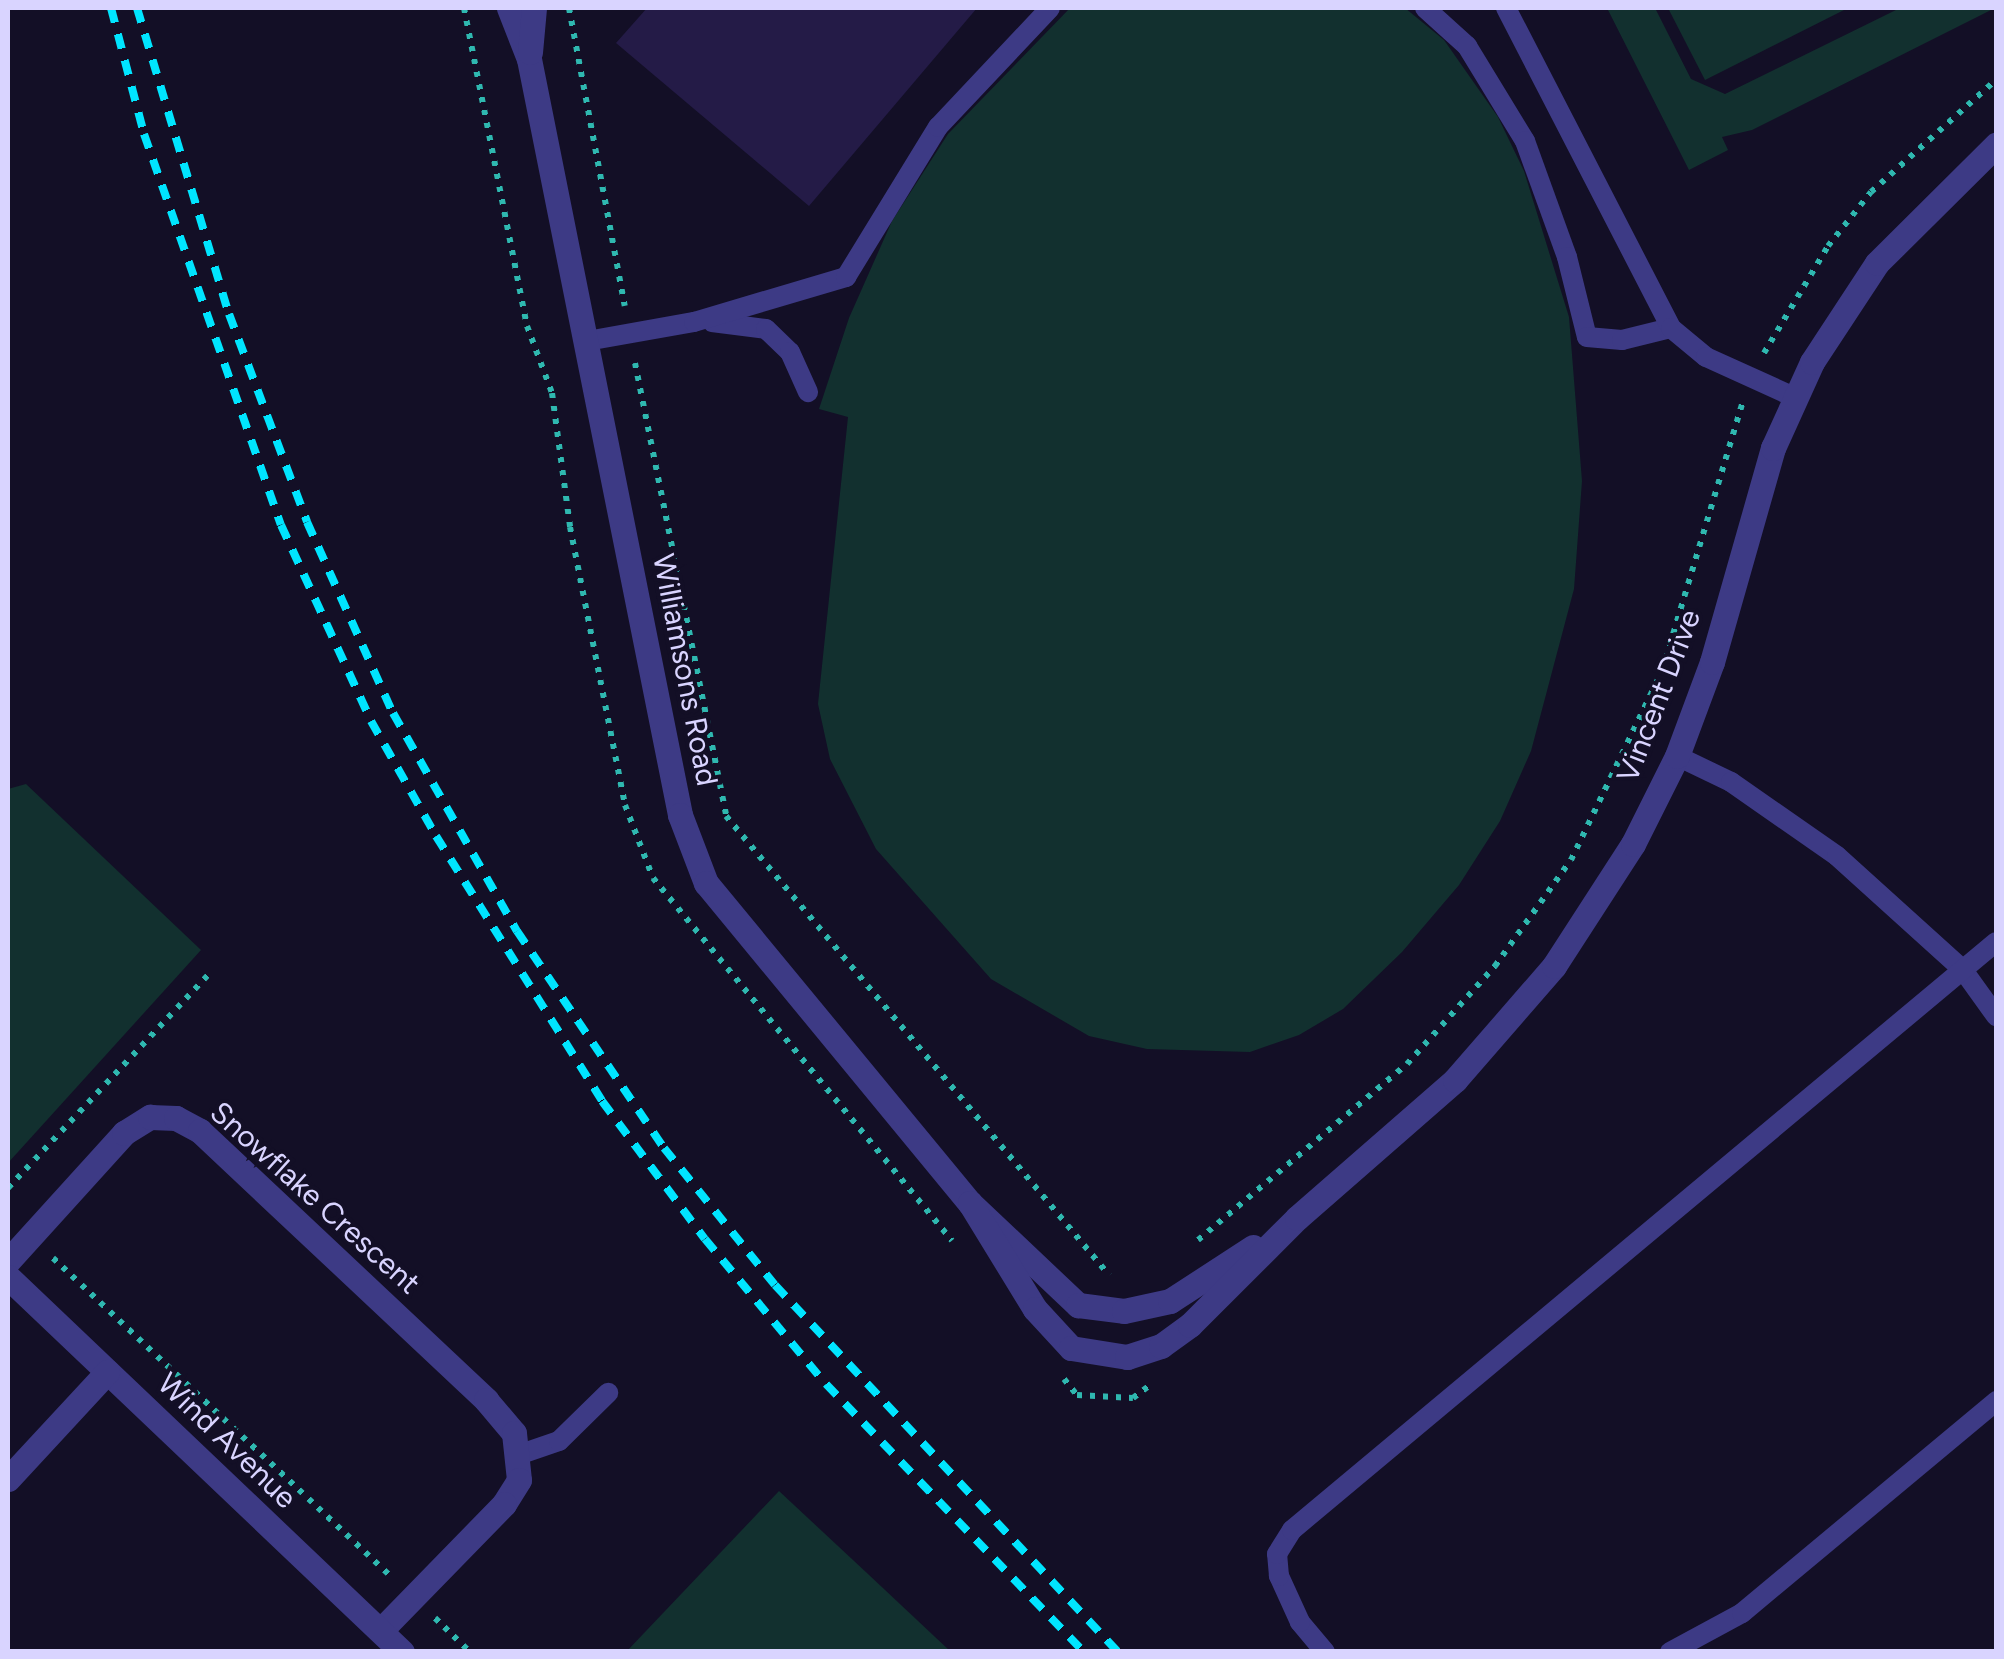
<!DOCTYPE html>
<style>
body{margin:0}
#map{position:relative;width:2004px;height:1659px;overflow:hidden;background:#130f26;font-family:Figtree,sans-serif}
div>[style]{position:absolute}
[style*='--x']{left:calc(var(--x)*1px);top:calc(var(--y)*1px);width:calc(var(--w)*1px);rotate:calc(var(--a)*1deg)}
.green>*{inset:0;background:#12302f}
.building>*{inset:0;background:#241b47}
.path>*{height:6px;margin-top:-3px;transform-origin:0;background:repeating-linear-gradient(90deg,#2fb8b0 0 5px,transparent 0 13px)}
.lane>*{height:20px;margin:-10px;padding:0 10px;transform-origin:10px;border-radius:10px;background:#3d3a85}
.street>*{height:25px;margin:-12.5px;padding:0 12.5px;transform-origin:12.5px;border-radius:12.5px;background:#3d3a85}
.rail>*{height:8px;margin-top:-4px;transform-origin:0;background:repeating-linear-gradient(90deg,#00e5ff 0 15px,transparent 0 27px)}
span{translate:-50% -50%;white-space:nowrap;text-align:center;line-height:1.15;-webkit-text-stroke:8px #130f26;paint-order:stroke}
.street-label{font-size:30px;color:#d9d4ff}
.frame{position:absolute;inset:0;border:10px solid #d9d4ff;pointer-events:none}
</style>
<div id="map">
<div class="green">
<div style="clip-path:polygon(1070px 8px,1405px 8px,1444px 40px,1498px 117px,1524px 171px,1569px 317px,1582px 481px,1574px 589px,1531px 751px,1500px 821px,1459px 885px,1402px 952px,1343px 1009px,1299px 1035px,1250px 1052px,1147px 1049px,1089px 1036px,991px 979px,876px 849px,830px 759px,818px 704px,848px 417px,819px 409px,849px 318px,892px 221px,948px 134px)"></div>
<div style="clip-path:polygon(1607px 8px,1655px 8px,1691px 79px,1725px 94px,1900px 8px,1995px 8px,1752px 130px,1722px 137px,1728px 150px,1689px 170px)"></div>
<div style="clip-path:polygon(1668px 8px,1848px 8px,1705px 80px)"></div>
<div style="clip-path:polygon(26px 784px,201px 950px,8px 1163px,8px 789px)"></div>
<div style="clip-path:polygon(779px 1491px,868px 1574px,950px 1651px,627px 1651px)"></div>
</div>
<div class="building">
<div style="clip-path:polygon(647px 8px,977px 8px,809px 206px,616px 43px)"></div>
</div>
<div class="path">
<div style="--x:464;--y:8;--w:324;--a:78.8"></div>
<div style="--x:527;--y:326;--w:72;--a:69.5"></div>
<div style="--x:552;--y:393;--w:135;--a:82.3"></div>
<div style="--x:570;--y:527;--w:283;--a:78.8"></div>
<div style="--x:625;--y:805;--w:78;--a:69"></div>
<div style="--x:653;--y:878;--w:470;--a:50.5"></div>
<div style="--x:569;--y:8;--w:303;--a:79.4"></div>
<div style="--x:1764;--y:353;--w:125;--a:-59.1"></div>
<div style="--x:1828;--y:246;--w:69;--a:-51.5"></div>
<div style="--x:1871;--y:192;--w:168;--a:-41.9"></div>
<div style="--x:635;--y:363;--w:462;--a:78.6"></div>
<div style="--x:726;--y:816;--w:598;--a:50.16"></div>
<div style="--x:8;--y:1188;--w:298;--a:-46.8"></div>
<div style="--x:1198;--y:1240;--w:273;--a:-40.1"></div>
<div style="--x:1407;--y:1064;--w:132;--a:-48.1"></div>
<div style="--x:1495;--y:966;--w:130;--a:-54.4"></div>
<div style="--x:1571;--y:860;--w:210;--a:-64.3"></div>
<div style="--x:1662;--y:671;--w:282;--a:-73.3"></div>
<div style="--x:53;--y:1258;--w:462;--a:43.3"></div>
<div style="--x:1064;--y:1379;--w:21;--a:51"></div>
<div style="--x:1077;--y:1395;--w:56;--a:3.1"></div>
<div style="--x:1133;--y:1398;--w:20;--a:-37"></div>
<div style="--x:435;--y:1618;--w:49;--a:44.2"></div>
</div>
<div class="lane">
<div style="--x:1425;--y:8;--w:57;--a:42.1"></div>
<div style="--x:1467;--y:46;--w:111;--a:58.6"></div>
<div style="--x:1525;--y:141;--w:123;--a:70.1"></div>
<div style="--x:1567;--y:257;--w:82;--a:76"></div>
<div style="--x:1587;--y:337;--w:35;--a:5"></div>
<div style="--x:1622;--y:340;--w:50;--a:-13.8"></div>
<div style="--x:1506;--y:8;--w:360;--a:62.7"></div>
<div style="--x:1671;--y:328;--w:45;--a:39.6"></div>
<div style="--x:1706;--y:357;--w:97;--a:24.4"></div>
<div style="--x:712;--y:322;--w:54;--a:7.4"></div>
<div style="--x:766;--y:329;--w:33;--a:44"></div>
<div style="--x:790;--y:352;--w:44;--a:65.8"></div>
<div style="--x:587;--y:341;--w:109;--a:-10.1"></div>
<div style="--x:694;--y:322;--w:159;--a:-16.5"></div>
<div style="--x:846;--y:277;--w:176;--a:-58.5"></div>
<div style="--x:938;--y:127;--w:163;--a:-46.7"></div>
<div style="--x:1677;--y:756;--w:60;--a:25.7"></div>
<div style="--x:1731;--y:782;--w:129;--a:34.9"></div>
<div style="--x:1837;--y:856;--w:170;--a:42.1"></div>
<div style="--x:1963;--y:970;--w:57;--a:54.3"></div>
<div style="--x:521;--y:1454;--w:40;--a:-18.9"></div>
<div style="--x:559;--y:1441;--w:69;--a:-44.4"></div>
<div style="--x:1325;--y:1652;--w:39;--a:-130"></div>
<div style="--x:1300;--y:1622;--w:51;--a:-114.5"></div>
<div style="--x:1279;--y:1576;--w:22;--a:-95"></div>
<div style="--x:1277;--y:1554;--w:28;--a:-58"></div>
<div style="--x:1292;--y:1530;--w:917;--a:-39.87"></div>
<div style="--x:1670;--y:1652;--w:82;--a:-28.4"></div>
<div style="--x:1742;--y:1613;--w:331;--a:-39.8"></div>
</div>
<div class="street">
<div style="--x:509;--y:8;--w:55;--a:68.6"></div>
<div style="--x:529;--y:59;--w:771;--a:78.7"></div>
<div style="--x:680;--y:815;--w:73;--a:69.1"></div>
<div style="--x:706;--y:883;--w:415;--a:50.5"></div>
<div style="--x:970;--y:1203;--w:149;--a:43.4"></div>
<div style="--x:1078;--y:1305;--w:46;--a:7.4"></div>
<div style="--x:1124;--y:1311;--w:47;--a:-12.3"></div>
<div style="--x:1170;--y:1301;--w:99;--a:-33"></div>
<div style="--x:530;--y:52;--w:44;--a:-84.8"></div>
<div style="--x:970;--y:1203;--w:124;--a:58.5"></div>
<div style="--x:1035;--y:1309;--w:53;--a:47.3"></div>
<div style="--x:1071;--y:1348;--w:57;--a:9.1"></div>
<div style="--x:1127;--y:1357;--w:36;--a:-18"></div>
<div style="--x:1161;--y:1346;--w:36;--a:-36"></div>
<div style="--x:1190;--y:1325;--w:151;--a:-45"></div>
<div style="--x:1297;--y:1218;--w:210;--a:-41.1"></div>
<div style="--x:1455;--y:1080;--w:151;--a:-49"></div>
<div style="--x:1554;--y:966;--w:145;--a:-57.1"></div>
<div style="--x:1633;--y:844;--w:98;--a:-63.4"></div>
<div style="--x:1677;--y:756;--w:100;--a:-69.6"></div>
<div style="--x:1712;--y:662;--w:223;--a:-74.1"></div>
<div style="--x:1773;--y:448;--w:94;--a:-65.6"></div>
<div style="--x:1812;--y:362;--w:118;--a:-56.7"></div>
<div style="--x:1877;--y:263;--w:168;--a:-44.8"></div>
<div style="--x:8;--y:1261;--w:173;--a:-47.8"></div>
<div style="--x:124;--y:1133;--w:31;--a:-32"></div>
<div style="--x:150;--y:1117;--w:26;--a:2"></div>
<div style="--x:176;--y:1118;--w:27;--a:28"></div>
<div style="--x:200;--y:1131;--w:393;--a:43.2"></div>
<div style="--x:486;--y:1400;--w:43;--a:49.7"></div>
<div style="--x:514;--y:1433;--w:47;--a:83.9"></div>
<div style="--x:519;--y:1480;--w:28;--a:122"></div>
<div style="--x:504;--y:1504;--w:177;--a:134.3"></div>
<div style="--x:8;--y:1277;--w:544;--a:43.58"></div>
<div style="--x:8;--y:1479;--w:146;--a:-47.2"></div>
</div>
<div class="rail">
<div style="--x:111;--y:8;--w:130;--a:75.3"></div>
<div style="--x:144;--y:134;--w:414;--a:70.7"></div>
<div style="--x:281;--y:525;--w:216;--a:65.3"></div>
<div style="--x:371;--y:721;--w:132;--a:60.5"></div>
<div style="--x:436;--y:836;--w:313;--a:57.9"></div>
<div style="--x:602;--y:1101;--w:172;--a:53.3"></div>
<div style="--x:705;--y:1239;--w:189;--a:50.2"></div>
<div style="--x:826;--y:1384;--w:372;--a:46.1"></div>
<div style="--x:137;--y:8;--w:320;--a:73.3"></div>
<div style="--x:229;--y:314;--w:222;--a:69.4"></div>
<div style="--x:307;--y:522;--w:209;--a:65.8"></div>
<div style="--x:393;--y:713;--w:251;--a:60.4"></div>
<div style="--x:517;--y:931;--w:262;--a:55.9"></div>
<div style="--x:664;--y:1148;--w:176;--a:51"></div>
<div style="--x:775;--y:1285;--w:502;--a:46.94"></div>
</div>
<div class="street-label">
<span style="left:685px;top:670px;rotate:79deg">Williamsons Road</span>
<span style="left:1659px;top:696px;rotate:-69deg">Vincent Drive</span>
<span style="left:315px;top:1198px;rotate:42deg">Snowflake Crescent</span>
<span style="left:227px;top:1441px;rotate:44deg">Wind Avenue</span>
</div>
<div class="frame"></div>
</div>
